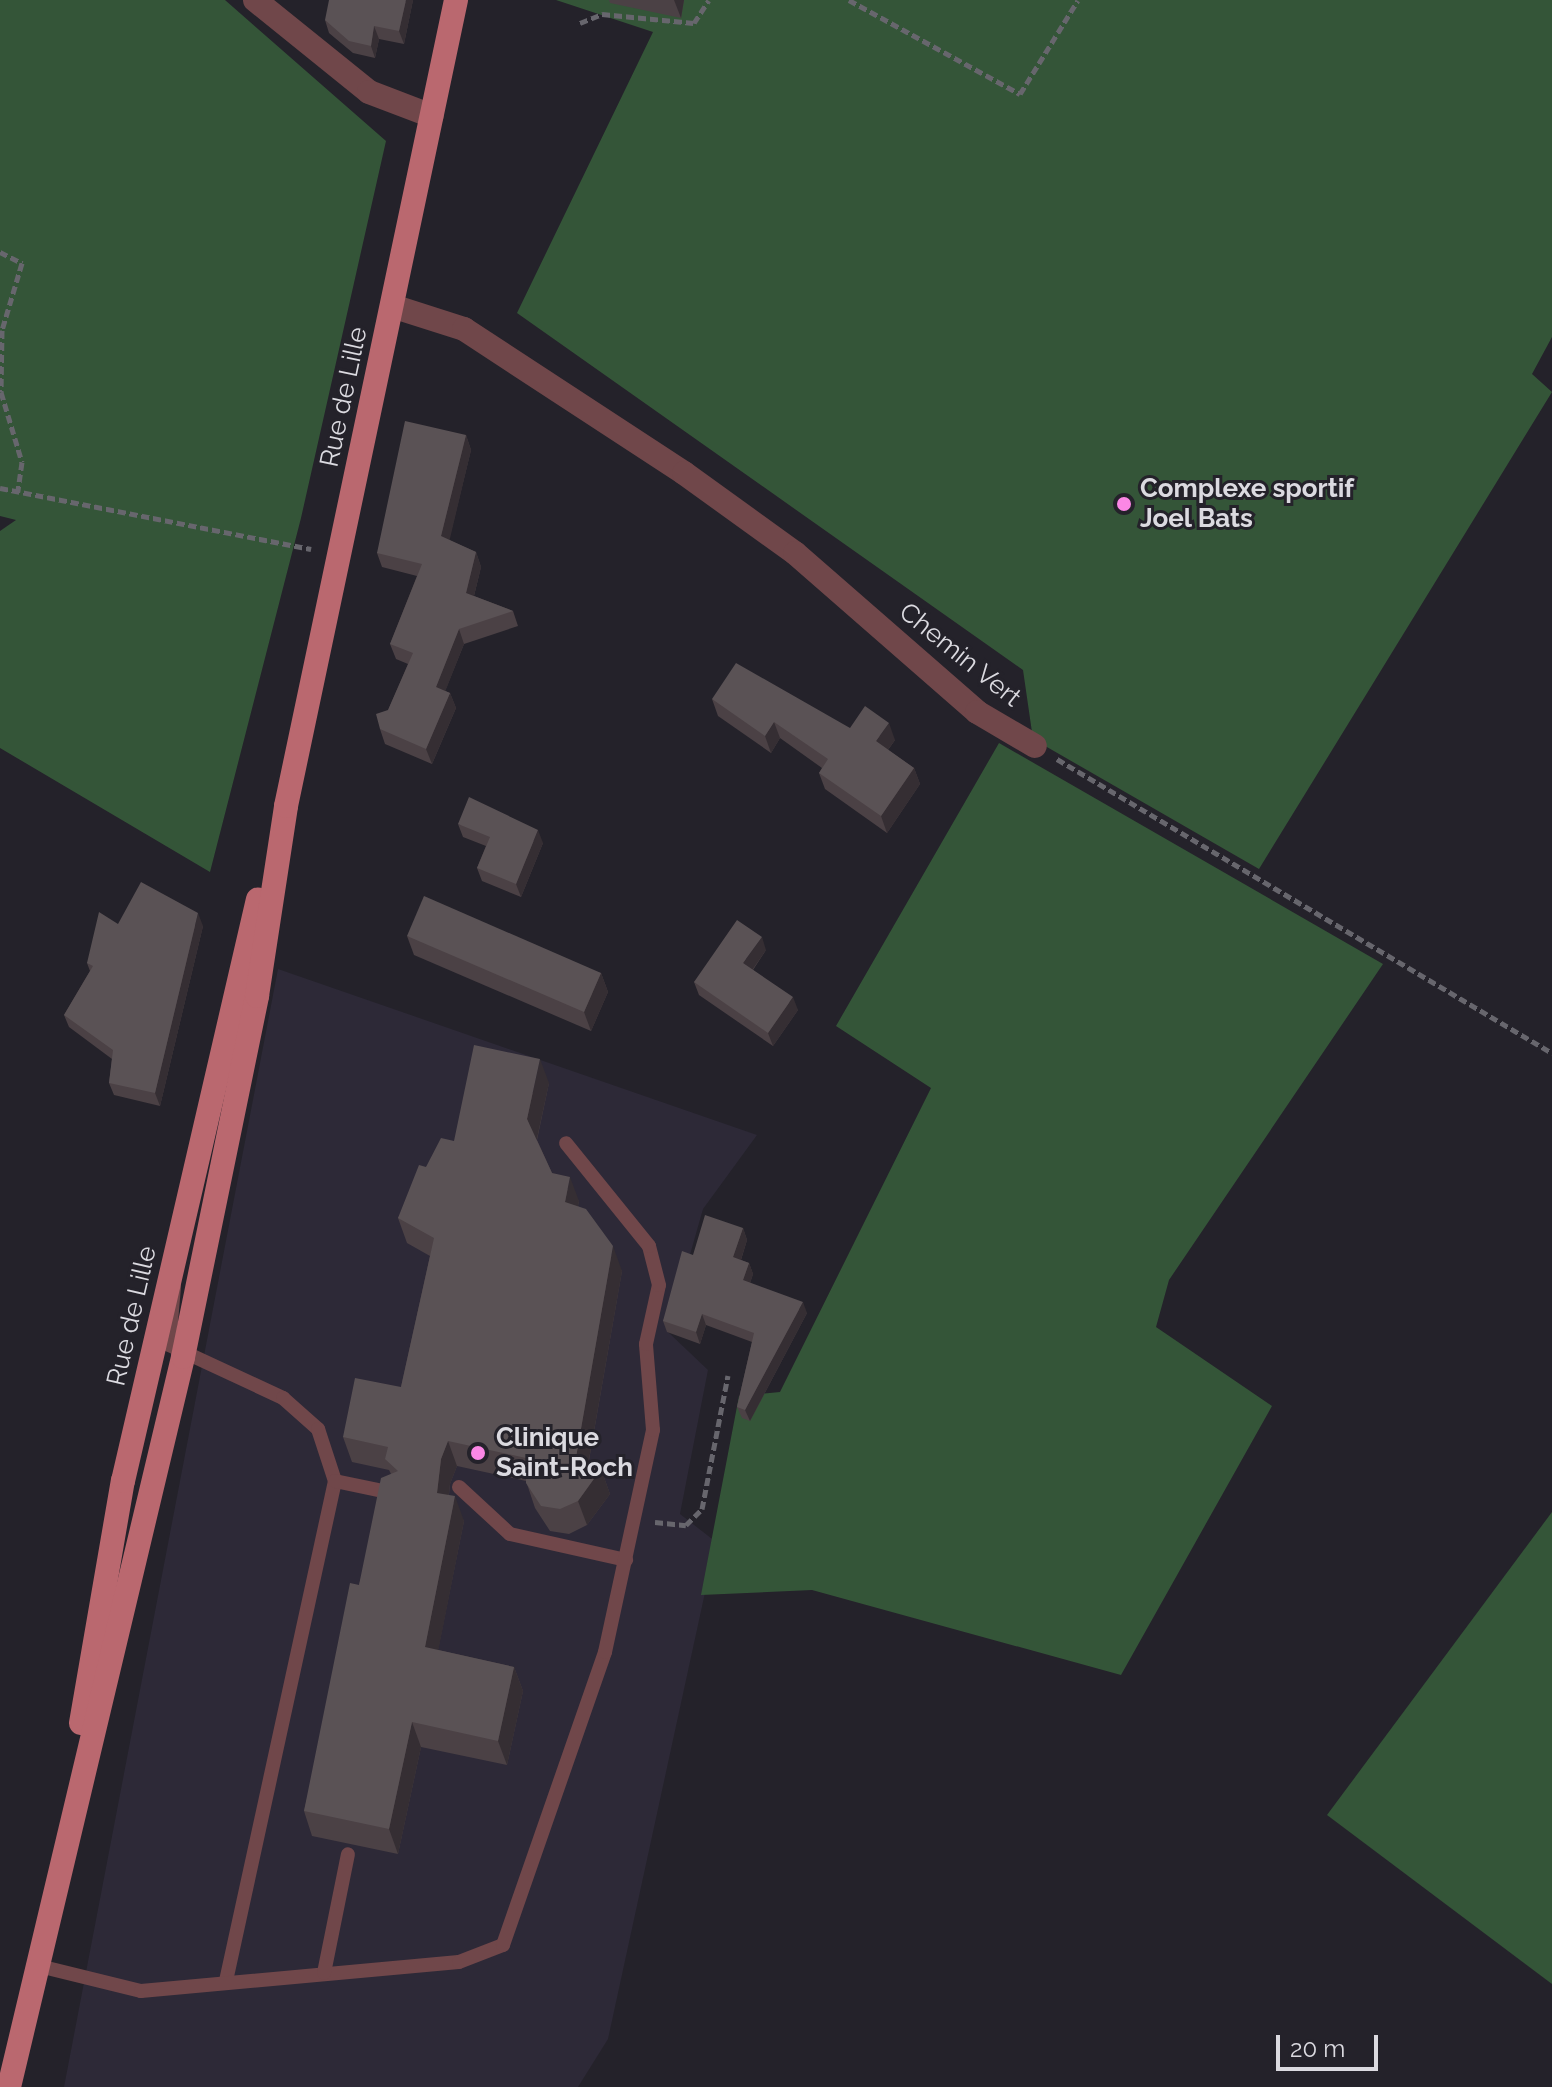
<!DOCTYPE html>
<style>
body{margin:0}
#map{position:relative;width:1552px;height:2087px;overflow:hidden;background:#24222a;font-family:Raleway,sans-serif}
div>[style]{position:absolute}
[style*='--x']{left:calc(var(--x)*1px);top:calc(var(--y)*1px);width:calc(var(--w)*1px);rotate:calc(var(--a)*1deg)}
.built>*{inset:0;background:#2d2937}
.green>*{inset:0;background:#345538}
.path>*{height:5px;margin-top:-2.5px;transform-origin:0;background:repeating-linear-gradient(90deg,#67666d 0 8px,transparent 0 12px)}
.lane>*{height:14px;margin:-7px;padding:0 7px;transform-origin:7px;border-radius:7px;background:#70474a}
.street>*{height:24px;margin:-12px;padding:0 12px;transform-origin:12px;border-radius:12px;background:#70474a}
.primary>*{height:24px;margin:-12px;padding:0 12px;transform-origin:12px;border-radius:12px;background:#ba686f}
.wall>*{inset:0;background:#4b4145}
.shaded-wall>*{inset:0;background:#352e33}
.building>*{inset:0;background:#5a5255}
.dots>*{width:22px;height:22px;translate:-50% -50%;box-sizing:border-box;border:4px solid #24222a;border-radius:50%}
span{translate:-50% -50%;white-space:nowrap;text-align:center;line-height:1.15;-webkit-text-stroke:6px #24222a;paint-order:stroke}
.street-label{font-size:26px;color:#dbdae0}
.poi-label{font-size:26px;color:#dbdae0;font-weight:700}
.left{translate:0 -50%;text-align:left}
.scale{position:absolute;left:1276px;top:2035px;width:102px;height:36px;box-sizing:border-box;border:4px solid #dbdae0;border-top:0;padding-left:10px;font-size:24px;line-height:28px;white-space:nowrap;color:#dbdae0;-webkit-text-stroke:6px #24222a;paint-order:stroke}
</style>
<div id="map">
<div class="built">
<div style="clip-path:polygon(278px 969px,757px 1135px,703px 1209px,668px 1332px,708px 1370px,680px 1514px,716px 1542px,608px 2039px,578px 2087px,64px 2087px)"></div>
</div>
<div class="green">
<div style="clip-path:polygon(0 0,225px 0,386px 141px,301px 518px,210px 872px,0 748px,0 531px,16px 520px,0 516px)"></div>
<div style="clip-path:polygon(556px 0,1552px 0,1552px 337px,1532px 374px,1552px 392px,1259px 869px,1033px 739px,1023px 670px,517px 313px,653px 32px)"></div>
<div style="clip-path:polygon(999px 743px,1383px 964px,1169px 1280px,1156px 1327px,1272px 1406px,1121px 1675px,812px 1590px,701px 1595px,739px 1396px,780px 1392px,931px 1088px,836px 1026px)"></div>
<div style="clip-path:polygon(1552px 1512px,1552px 1984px,1327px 1815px)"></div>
</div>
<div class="path">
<div style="--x:849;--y:0;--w:195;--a:28.8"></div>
<div style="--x:1020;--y:94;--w:110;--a:-58.3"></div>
<div style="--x:580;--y:23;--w:24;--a:-22"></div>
<div style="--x:602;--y:14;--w:92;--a:5.6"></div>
<div style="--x:694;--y:23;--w:27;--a:-57"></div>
<div style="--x:0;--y:252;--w:25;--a:27"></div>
<div style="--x:22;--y:263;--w:70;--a:106.6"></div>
<div style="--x:2;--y:330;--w:62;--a:90.9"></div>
<div style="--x:1;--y:392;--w:73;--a:73.3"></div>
<div style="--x:22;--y:462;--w:30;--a:98"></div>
<div style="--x:0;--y:488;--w:317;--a:11.1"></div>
<div style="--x:1057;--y:759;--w:576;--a:30.71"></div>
<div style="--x:655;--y:1522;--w:31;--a:6"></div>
<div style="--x:686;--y:1525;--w:23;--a:-45"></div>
<div style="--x:702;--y:1509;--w:136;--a:-79"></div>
</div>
<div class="lane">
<div style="--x:174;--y:1287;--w:58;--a:94.9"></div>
<div style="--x:169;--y:1345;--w:126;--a:24.9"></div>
<div style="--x:283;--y:1398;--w:47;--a:41.5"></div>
<div style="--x:318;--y:1429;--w:55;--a:71.9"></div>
<div style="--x:335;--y:1481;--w:512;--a:102.3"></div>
<div style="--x:335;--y:1481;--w:63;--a:11.8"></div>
<div style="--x:459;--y:1487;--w:69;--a:42.7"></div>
<div style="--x:510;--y:1534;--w:119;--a:12.6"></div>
<div style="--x:35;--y:1965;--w:109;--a:13.8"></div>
<div style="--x:141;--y:1991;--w:319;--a:-5.2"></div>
<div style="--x:459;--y:1962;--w:47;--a:-21.1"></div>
<div style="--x:503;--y:1945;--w:310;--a:-70.8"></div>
<div style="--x:605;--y:1652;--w:227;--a:-77.8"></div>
<div style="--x:653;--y:1430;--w:86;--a:-94.7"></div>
<div style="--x:646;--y:1344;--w:60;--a:-77.6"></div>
<div style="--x:659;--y:1285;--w:40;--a:-104.4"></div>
<div style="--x:649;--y:1246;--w:132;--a:-128.9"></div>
<div style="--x:324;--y:1973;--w:121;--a:-78.6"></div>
</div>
<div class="street">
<div style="--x:255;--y:0;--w:146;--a:38.9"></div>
<div style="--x:369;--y:92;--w:67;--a:20.9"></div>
<div style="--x:392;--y:306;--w:76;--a:17.7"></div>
<div style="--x:464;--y:329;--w:263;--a:33.2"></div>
<div style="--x:684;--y:473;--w:137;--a:35.8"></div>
<div style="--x:795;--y:553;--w:242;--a:41.1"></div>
<div style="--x:977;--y:712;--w:67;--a:30.4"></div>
</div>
<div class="primary">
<div style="--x:81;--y:1723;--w:246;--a:-80.2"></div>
<div style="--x:123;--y:1481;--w:597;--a:-76.94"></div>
<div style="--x:9;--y:2087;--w:750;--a:-76.59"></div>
<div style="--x:183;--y:1357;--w:369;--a:-78.4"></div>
<div style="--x:257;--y:996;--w:192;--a:-81.3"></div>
<div style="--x:286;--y:806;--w:824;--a:-78.09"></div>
</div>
<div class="wall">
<div style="clip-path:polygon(413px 0,404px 44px,379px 39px,375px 58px,353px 53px,329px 33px,325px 20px)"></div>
<div style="clip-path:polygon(609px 0,684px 0,681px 18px,610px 3px)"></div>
<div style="clip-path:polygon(466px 435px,471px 450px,449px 540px,476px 552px,481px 567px,474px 596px,513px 611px,518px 626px,464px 644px,445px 691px,450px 693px,456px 708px,432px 764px,385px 744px,380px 729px,408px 664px,396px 659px,390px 644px,417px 576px,382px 567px,377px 553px)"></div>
<div style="clip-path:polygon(712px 699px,850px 728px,895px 740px,888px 750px,914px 768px,920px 784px,887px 833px,825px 789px,819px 773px,822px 768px,780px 738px,771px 753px,718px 716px)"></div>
<div style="clip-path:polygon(458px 824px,543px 843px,521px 897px,482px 881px,477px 868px,486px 846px,463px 837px)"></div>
<div style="clip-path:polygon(118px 924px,203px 926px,160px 1106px,114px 1095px,109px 1083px,112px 1059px,69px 1027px,64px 1015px,90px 971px,87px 963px)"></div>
<div style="clip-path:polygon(407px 936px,601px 973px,608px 992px,591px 1031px,414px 955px)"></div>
<div style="clip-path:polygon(766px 950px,753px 970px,798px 1010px,773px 1046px,699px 995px,694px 982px)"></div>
<div style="clip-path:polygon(549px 1083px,537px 1140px,552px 1173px,579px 1201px,578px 1206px,622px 1271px,588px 1466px,601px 1469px,610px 1494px,587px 1525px,569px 1534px,550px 1531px,535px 1508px,526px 1481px,457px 1466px,450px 1484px,449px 1495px,464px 1521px,438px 1650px,514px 1667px,523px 1691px,507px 1765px,421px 1747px,398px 1854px,312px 1836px,304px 1811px,359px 1585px,391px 1474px,389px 1470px,352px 1462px,343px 1437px,401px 1387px,430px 1256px,407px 1243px,398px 1218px,426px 1167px,454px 1141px)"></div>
<div style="clip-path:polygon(743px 1228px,747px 1240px,741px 1260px,749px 1263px,753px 1274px,750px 1283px,807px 1313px,750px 1421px,742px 1418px,737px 1407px,752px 1342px,706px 1325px,700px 1344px,667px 1332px,663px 1321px,693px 1255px)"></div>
</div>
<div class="shaded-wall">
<div style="clip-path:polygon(406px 0,413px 0,404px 44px,399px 31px)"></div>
<div style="clip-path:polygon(674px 0,684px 0,681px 18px)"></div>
<div style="clip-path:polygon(374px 26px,379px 39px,375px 58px,371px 46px)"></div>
<div style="clip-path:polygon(466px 435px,471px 450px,447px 551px,441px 536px)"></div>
<div style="clip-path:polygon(476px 552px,481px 567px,471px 608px,466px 593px)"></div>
<div style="clip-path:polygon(459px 629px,464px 644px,441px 702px,436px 687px)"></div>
<div style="clip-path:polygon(450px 693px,456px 708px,432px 764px,426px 749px)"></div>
<div style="clip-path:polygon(774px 722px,780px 738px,771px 753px,765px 736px)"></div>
<div style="clip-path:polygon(889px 723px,895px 740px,882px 758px,876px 741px)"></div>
<div style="clip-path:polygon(914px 768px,920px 784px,887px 833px,881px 816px)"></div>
<div style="clip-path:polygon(538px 830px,543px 843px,521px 897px,516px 884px)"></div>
<div style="clip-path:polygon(198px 913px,203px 926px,160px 1106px,155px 1093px)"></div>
<div style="clip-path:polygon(762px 937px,766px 950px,748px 976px,743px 963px)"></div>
<div style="clip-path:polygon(601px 973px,608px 992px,591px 1031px,584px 1012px)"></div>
<div style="clip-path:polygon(793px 997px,798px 1010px,773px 1046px,768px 1033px)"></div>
<div style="clip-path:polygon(540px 1059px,549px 1083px,536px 1143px,527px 1119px)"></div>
<div style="clip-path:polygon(570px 1177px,579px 1201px,574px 1227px,565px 1202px)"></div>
<div style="clip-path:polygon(743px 1228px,747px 1240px,738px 1269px,733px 1257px)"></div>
<div style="clip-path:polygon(613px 1246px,622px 1271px,584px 1488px,575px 1463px)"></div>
<div style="clip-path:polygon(749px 1263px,753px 1274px,747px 1292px,743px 1280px)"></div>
<div style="clip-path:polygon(803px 1302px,807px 1313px,750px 1421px,745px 1410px)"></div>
<div style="clip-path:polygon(702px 1314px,706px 1325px,700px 1344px,696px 1332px)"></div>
<div style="clip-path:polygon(448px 1441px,457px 1466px,450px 1484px,446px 1517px,437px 1493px,441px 1459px)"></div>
<div style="clip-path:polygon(601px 1469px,610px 1494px,587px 1525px,578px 1501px)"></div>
<div style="clip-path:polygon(455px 1496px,464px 1521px,434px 1672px,425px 1647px)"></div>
<div style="clip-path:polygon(514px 1667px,523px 1691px,507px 1765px,498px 1741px)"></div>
<div style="clip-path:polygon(412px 1722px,421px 1747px,398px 1854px,389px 1829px)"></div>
</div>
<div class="building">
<div style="clip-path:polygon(329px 0,406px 0,399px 31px,374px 26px,371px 46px,349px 41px,325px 20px)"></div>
<div style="clip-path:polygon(405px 421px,466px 435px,441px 536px,476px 552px,466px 593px,513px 611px,459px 629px,436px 687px,450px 693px,426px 749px,380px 729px,376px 714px,388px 710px,413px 653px,390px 644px,422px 564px,377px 553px)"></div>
<div style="clip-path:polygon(736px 663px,850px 728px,865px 706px,889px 723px,876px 741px,914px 768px,881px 816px,819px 773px,828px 759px,774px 722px,765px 736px,712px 699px)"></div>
<div style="clip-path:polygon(469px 797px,538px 830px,516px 884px,477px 868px,490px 837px,458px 824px)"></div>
<div style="clip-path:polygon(141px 882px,198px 913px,155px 1093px,109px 1083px,113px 1050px,64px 1015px,93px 966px,87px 963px,99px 912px,118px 924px)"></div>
<div style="clip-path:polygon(424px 896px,601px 973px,584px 1012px,407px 936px)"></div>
<div style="clip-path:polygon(737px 920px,762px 937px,743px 963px,793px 997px,768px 1033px,694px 982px)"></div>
<div style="clip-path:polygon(474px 1045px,540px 1059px,527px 1119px,552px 1173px,570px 1177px,565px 1202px,586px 1209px,613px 1246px,575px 1463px,601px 1469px,578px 1501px,560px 1509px,541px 1506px,526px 1483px,526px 1458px,448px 1441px,441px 1459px,437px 1493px,455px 1496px,425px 1647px,514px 1667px,498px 1741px,412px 1722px,389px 1829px,304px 1811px,350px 1583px,359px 1585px,381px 1478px,398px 1471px,385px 1459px,388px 1447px,343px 1437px,355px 1378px,401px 1387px,434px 1238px,398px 1218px,419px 1165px,426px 1167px,441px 1138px,454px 1141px)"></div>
<div style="clip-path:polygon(705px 1215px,743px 1228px,733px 1257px,749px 1263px,743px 1280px,803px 1302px,745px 1410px,737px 1407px,754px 1333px,702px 1314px,696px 1332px,663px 1321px,682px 1251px,693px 1255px)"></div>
</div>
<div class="dots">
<div style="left:1124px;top:504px;background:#fb87e5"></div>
<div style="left:478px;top:1453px;background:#fb87e5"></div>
</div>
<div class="street-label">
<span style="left:344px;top:397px;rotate:-78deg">Rue de Lille</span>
<span style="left:960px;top:655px;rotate:39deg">Chemin Vert</span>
<span style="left:132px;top:1316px;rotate:-77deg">Rue de Lille</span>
</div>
<div class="poi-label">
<span class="left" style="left:1140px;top:504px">Complexe sportif<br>Joel Bats</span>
<span class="left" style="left:496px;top:1453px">Clinique<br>Saint-Roch</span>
</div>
<div class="scale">20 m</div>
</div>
